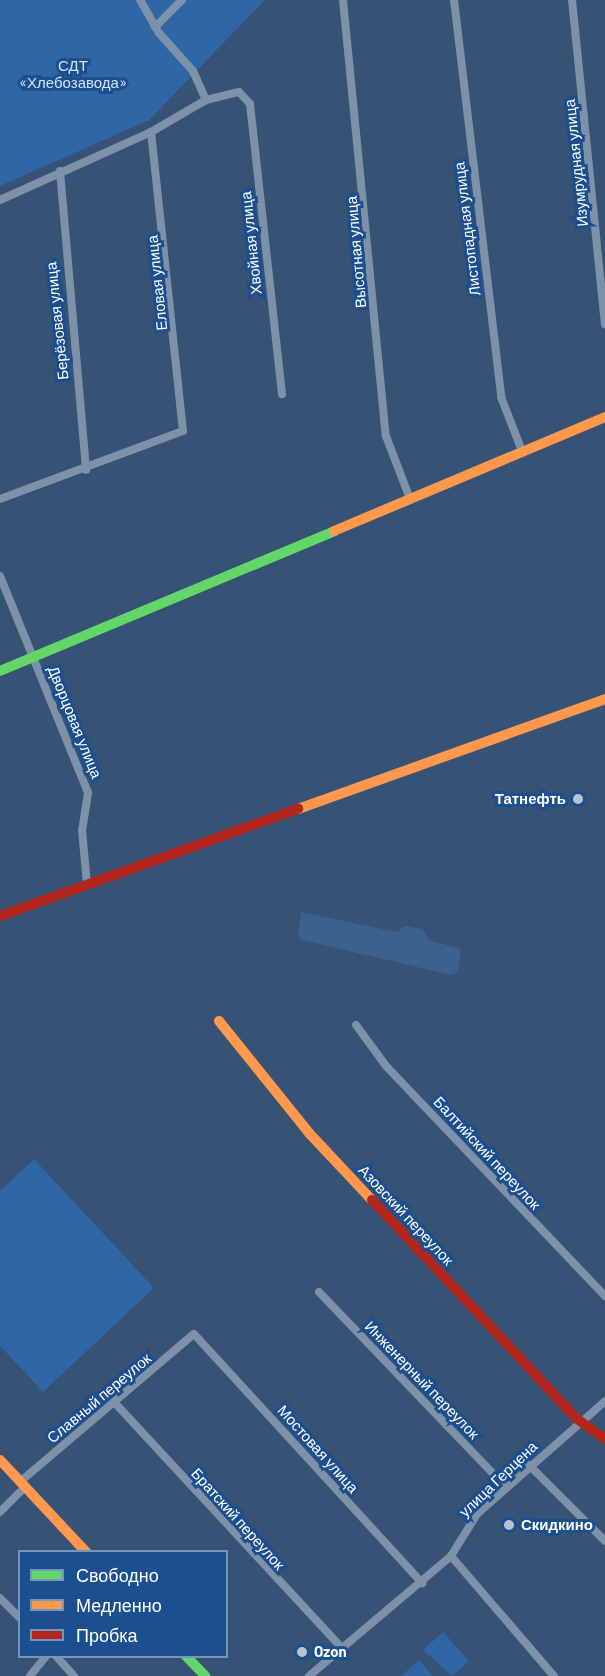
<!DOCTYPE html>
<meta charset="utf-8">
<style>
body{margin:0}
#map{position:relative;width:605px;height:1676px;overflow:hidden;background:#365274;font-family:Barlow,sans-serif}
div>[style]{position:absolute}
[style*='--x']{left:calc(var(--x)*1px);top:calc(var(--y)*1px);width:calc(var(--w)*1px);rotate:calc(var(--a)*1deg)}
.green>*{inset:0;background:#2f66a5}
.water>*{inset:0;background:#3b618d}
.street>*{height:8px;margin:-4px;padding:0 4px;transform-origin:4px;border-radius:4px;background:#7d92a8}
.fast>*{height:10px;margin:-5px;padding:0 5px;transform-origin:5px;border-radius:5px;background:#63d668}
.slow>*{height:10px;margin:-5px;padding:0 5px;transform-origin:5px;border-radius:5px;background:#ff974d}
.jam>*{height:10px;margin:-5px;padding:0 5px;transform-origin:5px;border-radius:5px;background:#b3261e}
.dots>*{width:16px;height:16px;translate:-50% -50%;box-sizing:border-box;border:3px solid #1b4f8f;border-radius:50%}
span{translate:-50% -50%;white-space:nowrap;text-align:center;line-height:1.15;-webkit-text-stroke:6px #1b4f8f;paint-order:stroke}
.park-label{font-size:15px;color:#cfe3fa}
.street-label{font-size:15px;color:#fff}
.poi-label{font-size:15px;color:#fff;font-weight:700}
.right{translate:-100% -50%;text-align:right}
.left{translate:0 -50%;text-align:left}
.legend{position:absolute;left:18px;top:1550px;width:210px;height:108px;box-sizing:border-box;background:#1b4f8f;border:2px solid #7695bc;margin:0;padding:8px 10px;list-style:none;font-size:18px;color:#fff}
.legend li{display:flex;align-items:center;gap:12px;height:30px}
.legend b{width:30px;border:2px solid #7695bc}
</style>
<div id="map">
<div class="green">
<div style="clip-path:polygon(0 0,265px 0,149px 120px,0 186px)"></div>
<div style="clip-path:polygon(34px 1159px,154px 1288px,43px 1392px,0 1346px,0 1191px)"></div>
<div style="clip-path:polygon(443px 1632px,469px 1661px,452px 1676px,423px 1650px)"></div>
<div style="clip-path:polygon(419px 1660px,433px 1676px,401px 1676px)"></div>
</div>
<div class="water">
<div style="clip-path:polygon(301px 912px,397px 932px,405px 926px,422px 929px,429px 940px,461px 949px,458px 972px,451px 975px,302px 940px,298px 937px)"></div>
</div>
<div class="street">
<div style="--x:140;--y:0;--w:38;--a:60"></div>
<div style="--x:159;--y:33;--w:51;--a:48.2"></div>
<div style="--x:193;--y:71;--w:32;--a:66"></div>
<div style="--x:206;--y:100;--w:34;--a:-14"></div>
<div style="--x:239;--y:92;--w:16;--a:47"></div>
<div style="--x:250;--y:104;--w:292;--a:83.7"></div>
<div style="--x:343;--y:0;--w:438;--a:84.4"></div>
<div style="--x:386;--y:436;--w:67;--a:69.1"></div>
<div style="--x:454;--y:0;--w:400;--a:83.2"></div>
<div style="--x:501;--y:397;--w:58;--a:68.7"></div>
<div style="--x:572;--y:0;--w:326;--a:84.2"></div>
<div style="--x:155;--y:27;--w:38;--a:-45"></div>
<div style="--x:60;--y:171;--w:300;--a:85"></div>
<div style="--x:0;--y:200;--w:166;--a:-24.2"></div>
<div style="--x:151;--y:132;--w:64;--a:-30.2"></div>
<div style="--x:0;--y:499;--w:195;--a:-20.4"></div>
<div style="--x:183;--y:431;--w:301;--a:-96.1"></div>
<div style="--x:0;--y:576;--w:234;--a:67.9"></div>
<div style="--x:88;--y:793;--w:37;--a:99"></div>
<div style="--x:82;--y:830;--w:54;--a:84.7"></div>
<div style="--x:356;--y:1025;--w:51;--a:53.8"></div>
<div style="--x:386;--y:1066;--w:318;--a:46.4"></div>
<div style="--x:319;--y:1292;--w:269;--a:46.2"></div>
<div style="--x:115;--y:1403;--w:337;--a:47.2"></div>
<div style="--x:529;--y:1465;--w:107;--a:45"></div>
<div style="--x:21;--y:1481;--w:227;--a:-40.4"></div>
<div style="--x:194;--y:1334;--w:338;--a:47.5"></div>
<div style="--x:0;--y:1512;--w:35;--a:-45"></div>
<div style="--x:451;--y:1556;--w:158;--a:49.4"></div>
<div style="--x:0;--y:1598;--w:28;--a:45"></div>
<div style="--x:56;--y:1656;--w:27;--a:48"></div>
<div style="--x:30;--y:1676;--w:26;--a:-51"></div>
<div style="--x:309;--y:1676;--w:186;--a:-40.2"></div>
<div style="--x:451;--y:1556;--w:49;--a:-58.2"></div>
<div style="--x:477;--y:1514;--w:171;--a:-41.4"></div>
</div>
<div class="fast">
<div style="--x:0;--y:671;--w:362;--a:-22.7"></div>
<div style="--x:186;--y:1656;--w:28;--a:46"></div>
</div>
<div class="slow">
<div style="--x:334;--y:531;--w:294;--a:-22.8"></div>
<div style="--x:298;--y:809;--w:326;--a:-19.7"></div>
<div style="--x:219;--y:1021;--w:144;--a:51.2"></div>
<div style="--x:309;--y:1133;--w:92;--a:46.8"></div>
<div style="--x:0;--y:1460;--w:126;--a:46.9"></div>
</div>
<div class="jam">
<div style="--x:0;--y:916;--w:317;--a:-19.8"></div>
<div style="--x:372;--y:1200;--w:299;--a:46.9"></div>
<div style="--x:576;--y:1418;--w:36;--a:36"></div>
</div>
<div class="dots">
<div style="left:578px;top:799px;background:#b9c2ce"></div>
<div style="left:509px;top:1525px;background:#b9c2ce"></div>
<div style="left:302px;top:1652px;background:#b9c2ce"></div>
</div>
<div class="park-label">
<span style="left:73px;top:74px">СДТ<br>«Хлебозавода»</span>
</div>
<div class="street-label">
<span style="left:576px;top:163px;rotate:-96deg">Изумрудная улица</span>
<span style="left:467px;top:229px;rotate:-97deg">Листопадная улица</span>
<span style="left:251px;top:243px;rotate:-96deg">Хвойная улица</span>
<span style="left:356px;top:252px;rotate:-95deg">Высотная улица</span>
<span style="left:157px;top:283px;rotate:-96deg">Еловая улица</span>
<span style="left:57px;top:321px;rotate:-96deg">Берёзовая улица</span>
<span style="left:75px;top:722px;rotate:68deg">Дворцовая улица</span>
<span style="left:487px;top:1153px;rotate:47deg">Балтийский переулок</span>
<span style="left:406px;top:1215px;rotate:47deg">Азовский переулок</span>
<span style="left:422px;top:1380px;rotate:46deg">Инженерный переулок</span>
<span style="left:99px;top:1398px;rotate:-40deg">Славный переулок</span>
<span style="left:318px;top:1449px;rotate:48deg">Мостовая улица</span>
<span style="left:498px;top:1479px;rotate:-44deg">улица Герцена</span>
<span style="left:238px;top:1519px;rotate:48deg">Братский переулок</span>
</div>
<div class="poi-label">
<span class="right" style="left:566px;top:799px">Татнефть</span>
<span class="left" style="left:521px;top:1525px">Скидкино</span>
<span class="left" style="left:314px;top:1652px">Ozon</span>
</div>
<ul class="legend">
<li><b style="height:8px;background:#63d668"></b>Свободно</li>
<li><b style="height:8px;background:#ff974d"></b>Медленно</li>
<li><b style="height:8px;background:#b3261e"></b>Пробка</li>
</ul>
</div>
